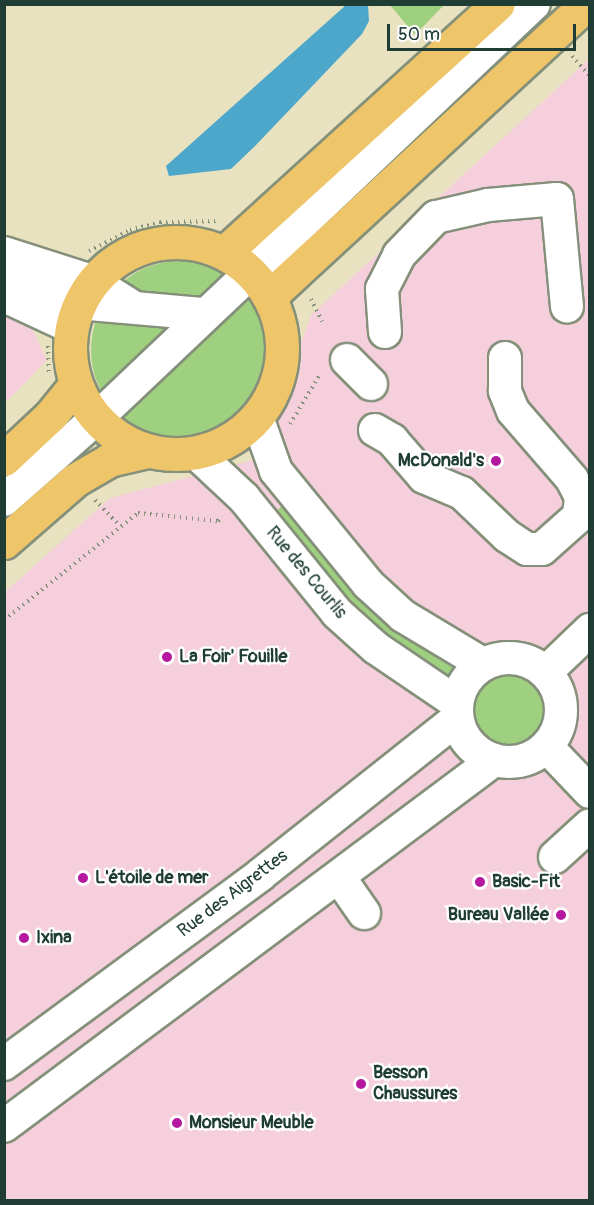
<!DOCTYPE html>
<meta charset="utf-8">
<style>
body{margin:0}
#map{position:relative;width:594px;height:1205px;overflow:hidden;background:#e8e2c0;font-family:Pangolin,sans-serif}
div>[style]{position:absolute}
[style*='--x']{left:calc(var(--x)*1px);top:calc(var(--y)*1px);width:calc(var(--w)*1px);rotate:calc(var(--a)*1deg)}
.built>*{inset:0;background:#f5cfdc}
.green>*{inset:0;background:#9fd07f}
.round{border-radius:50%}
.water>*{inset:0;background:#4ca7ca}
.path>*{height:4px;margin-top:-2px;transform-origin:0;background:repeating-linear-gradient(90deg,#84907a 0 1.5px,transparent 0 6px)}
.roads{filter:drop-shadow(2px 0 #84907a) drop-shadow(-2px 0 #84907a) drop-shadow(0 2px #84907a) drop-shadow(0 -2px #84907a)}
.minor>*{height:32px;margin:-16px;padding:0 16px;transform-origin:16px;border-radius:16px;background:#fff}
.minor>.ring{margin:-16px;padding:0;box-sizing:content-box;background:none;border:32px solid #fff;border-radius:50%}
.major>*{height:33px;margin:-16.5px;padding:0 16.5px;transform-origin:16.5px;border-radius:16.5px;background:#eec569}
.major>.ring{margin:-16.5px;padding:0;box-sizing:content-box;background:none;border:33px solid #eec569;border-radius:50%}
.dots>*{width:16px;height:16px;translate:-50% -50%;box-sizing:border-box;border:3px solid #fff;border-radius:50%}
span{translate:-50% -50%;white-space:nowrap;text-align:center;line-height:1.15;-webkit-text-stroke:4.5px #fff;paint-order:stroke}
.poi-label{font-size:18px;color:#1f3d34;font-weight:700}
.right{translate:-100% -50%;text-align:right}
.left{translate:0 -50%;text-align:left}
.street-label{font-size:18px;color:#1f3d34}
.frame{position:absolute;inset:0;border:6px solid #1f3d34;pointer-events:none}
.scale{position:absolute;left:387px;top:24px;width:189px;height:27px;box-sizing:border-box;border:3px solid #1f3d34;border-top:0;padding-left:8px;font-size:18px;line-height:21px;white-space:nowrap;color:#1f3d34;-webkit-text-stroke:4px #fff;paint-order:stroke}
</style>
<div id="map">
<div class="built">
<div style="clip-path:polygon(589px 59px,589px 1200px,5px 1200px,4px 593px,110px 498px,261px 458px,311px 315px)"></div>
<div style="clip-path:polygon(5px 292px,18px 300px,47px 360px,5px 403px)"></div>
</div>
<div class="green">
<div style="clip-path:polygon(390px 5px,444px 5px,415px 35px)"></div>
<div class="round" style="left:91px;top:261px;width:178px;height:178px"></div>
<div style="clip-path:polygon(286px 502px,455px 664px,452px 673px,443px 675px,409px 656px,339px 592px,272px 515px)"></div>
<div class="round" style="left:474px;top:675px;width:72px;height:72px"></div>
</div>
<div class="water">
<div style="clip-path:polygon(346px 5px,368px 5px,369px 21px,362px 34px,255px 146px,231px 169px,169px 176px,166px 166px)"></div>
</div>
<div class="path">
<div style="--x:572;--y:56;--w:27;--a:48"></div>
<div style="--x:89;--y:251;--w:46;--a:-27.1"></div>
<div style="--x:130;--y:230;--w:31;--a:-15"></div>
<div style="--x:160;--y:222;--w:57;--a:-1"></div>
<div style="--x:311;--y:299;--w:25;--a:64"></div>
<div style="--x:48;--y:346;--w:26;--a:88"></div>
<div style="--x:290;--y:424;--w:56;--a:-58.9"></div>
<div style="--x:95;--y:500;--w:35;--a:46"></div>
<div style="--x:4;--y:620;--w:171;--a:-38.6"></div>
<div style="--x:138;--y:513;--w:80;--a:5.7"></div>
<div style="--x:218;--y:521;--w:6;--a:-45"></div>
</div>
<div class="roads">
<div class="minor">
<div style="--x:4;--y:253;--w:92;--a:17.7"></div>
<div style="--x:92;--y:281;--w:45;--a:32.3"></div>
<div style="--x:4;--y:278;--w:78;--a:18.7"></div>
<div style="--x:78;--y:303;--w:127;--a:5"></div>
<div style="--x:13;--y:300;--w:64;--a:25"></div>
<div style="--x:385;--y:332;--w:43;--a:-94"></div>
<div style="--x:382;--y:289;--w:38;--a:-63"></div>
<div style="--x:399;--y:255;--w:53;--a:-45.8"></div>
<div style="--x:436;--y:217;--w:53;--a:-13"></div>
<div style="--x:488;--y:205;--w:69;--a:-5"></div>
<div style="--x:557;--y:199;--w:108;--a:84.7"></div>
<div style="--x:347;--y:360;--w:34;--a:45"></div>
<div style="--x:257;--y:417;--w:57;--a:70.6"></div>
<div style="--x:276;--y:471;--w:146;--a:50.8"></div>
<div style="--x:368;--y:584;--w:47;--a:42.4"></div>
<div style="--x:403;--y:616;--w:93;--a:31"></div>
<div style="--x:375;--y:430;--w:20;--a:30"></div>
<div style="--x:392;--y:440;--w:49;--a:49.1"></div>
<div style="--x:424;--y:477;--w:41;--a:22.8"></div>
<div style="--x:462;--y:493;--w:62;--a:43.7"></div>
<div style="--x:507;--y:536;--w:24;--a:33"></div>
<div style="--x:527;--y:549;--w:15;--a:0"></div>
<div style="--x:542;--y:549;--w:50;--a:-41.7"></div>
<div style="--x:579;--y:516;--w:19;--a:-84"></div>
<div style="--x:581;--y:497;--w:20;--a:-117"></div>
<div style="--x:572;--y:479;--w:90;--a:-130.9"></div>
<div style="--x:513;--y:411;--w:22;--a:-112"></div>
<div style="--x:505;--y:391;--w:33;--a:-90"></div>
<div style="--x:196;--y:453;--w:66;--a:43.2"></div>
<div style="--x:244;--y:498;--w:148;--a:51"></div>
<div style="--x:337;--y:613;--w:52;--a:41.9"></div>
<div style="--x:376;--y:648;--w:98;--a:34.2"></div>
<div style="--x:4;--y:500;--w:123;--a:-41.4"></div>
<div style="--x:96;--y:419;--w:603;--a:-43.46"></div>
<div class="ring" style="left:457px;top:658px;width:72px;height:72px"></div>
<div style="--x:546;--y:672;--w:61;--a:-43.7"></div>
<div style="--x:547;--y:747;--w:62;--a:46.3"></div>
<div style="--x:555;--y:857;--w:47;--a:-42.4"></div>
<div style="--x:339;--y:877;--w:44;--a:55.2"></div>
<div style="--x:4;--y:1064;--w:318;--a:-36.4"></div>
<div style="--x:260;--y:875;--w:251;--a:-38.4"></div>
<div style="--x:4;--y:1126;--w:612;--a:-36.76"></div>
</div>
<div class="major">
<div class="ring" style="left:70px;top:242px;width:179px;height:179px"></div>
<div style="--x:224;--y:253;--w:370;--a:-42.3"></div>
<div style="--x:269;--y:297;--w:432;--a:-42.7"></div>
<div style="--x:4;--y:459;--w:64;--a:-43.1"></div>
<div style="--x:51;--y:415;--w:38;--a:-51"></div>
<div style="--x:4;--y:542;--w:94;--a:-41.1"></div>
<div style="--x:75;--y:480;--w:39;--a:-30"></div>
<div style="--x:109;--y:460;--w:39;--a:-13"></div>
</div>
</div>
<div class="dots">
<div style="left:496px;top:461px;background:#b5179e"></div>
<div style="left:167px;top:657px;background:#b5179e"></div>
<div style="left:83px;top:878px;background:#b5179e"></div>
<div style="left:480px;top:882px;background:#b5179e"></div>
<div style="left:561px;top:915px;background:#b5179e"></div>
<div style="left:24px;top:938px;background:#b5179e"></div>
<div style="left:361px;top:1084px;background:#b5179e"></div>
<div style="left:177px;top:1123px;background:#b5179e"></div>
</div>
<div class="poi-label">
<span class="right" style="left:484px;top:461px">McDonald's</span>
<span class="left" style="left:179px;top:657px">La Foir' Fouille</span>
<span class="left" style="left:95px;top:878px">L'étoile de mer</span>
<span class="left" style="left:492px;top:882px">Basic-Fit</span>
<span class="right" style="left:549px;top:915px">Bureau Vallée</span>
<span class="left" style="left:36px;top:938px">Ixina</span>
<span class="left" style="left:373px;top:1084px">Besson<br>Chaussures</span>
<span class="left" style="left:189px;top:1123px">Monsieur Meuble</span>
</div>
<div class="street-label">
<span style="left:306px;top:573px;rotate:50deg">Rue des Courlis</span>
<span style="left:233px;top:894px;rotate:-37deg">Rue des Aigrettes</span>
</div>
<div class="frame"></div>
<div class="scale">50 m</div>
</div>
